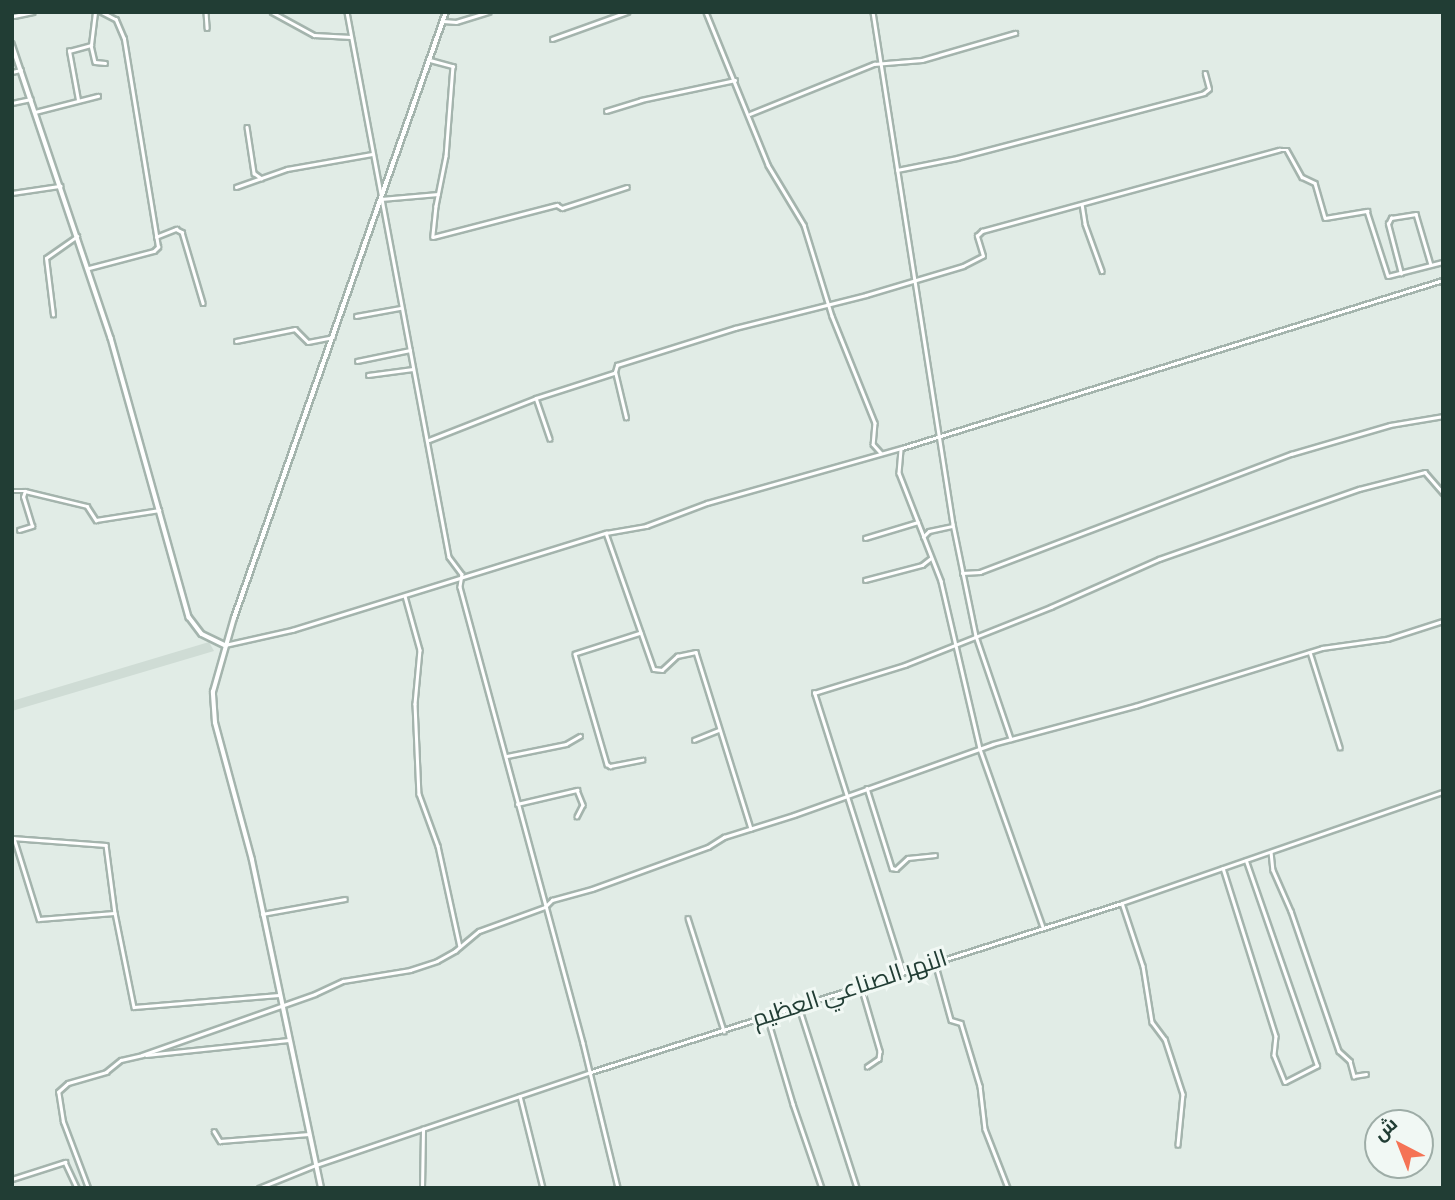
<!DOCTYPE html>
<meta charset="utf-8">
<style>
body{margin:0}
#map{position:relative;width:1455px;height:1200px;overflow:hidden;background:#e1ece6;font-family:"Alegreya Sans",Cairo,sans-serif}
div>[style]{position:absolute}
[style*='--x']{left:calc(var(--x)*1px);top:calc(var(--y)*1px);width:calc(var(--w)*1px);rotate:calc(var(--a)*1deg)}
.built>*{inset:0;background:#cfdcd5}
.roads{filter:drop-shadow(2px 0 #a4b4ad) drop-shadow(-2px 0 #a4b4ad) drop-shadow(0 2px #a4b4ad) drop-shadow(0 -2px #a4b4ad)}
.minor>*{height:2.5px;margin:-1.25px;padding:0 1.25px;transform-origin:1.25px;border-radius:1.25px;background:#fff}
.tertiary>*{height:3.5px;margin:-1.75px;padding:0 1.75px;transform-origin:1.75px;border-radius:1.75px;background:#fff}
span{translate:-50% -50%;white-space:nowrap;text-align:center;line-height:1.15;-webkit-text-stroke:6px #f1f8f4;paint-order:stroke}
.street-label{font-size:24px;color:#213d34}
.frame{position:absolute;inset:0;border:14px solid #213d34;pointer-events:none}
.north{position:absolute;left:1364px;top:1109px;width:70px;height:70px;box-sizing:border-box;background:#f1f8f4;border:2px solid #9eada7;border-radius:50%;rotate:318deg;font-size:19px;font-weight:700;line-height:28px;text-align:center;color:#213d34}
.north::after{content:'';display:block;margin:auto;width:24px;height:32px;background:#f57355;clip-path:polygon(50% 0,100% 100%,50% 72%,0 100%)}
</style>
<div id="map">
<div class="built">
<div style="clip-path:polygon(209px 642px,214px 651px,12px 711px,12px 701px)"></div>
</div>
<div class="roads">
<div class="minor">
<div style="--x:206;--y:12;--w:16;--a:86"></div>
<div style="--x:272;--y:12;--w:48;--a:28.7"></div>
<div style="--x:314;--y:35;--w:37;--a:3"></div>
<div style="--x:347;--y:12;--w:554;--a:79.4"></div>
<div style="--x:449;--y:557;--w:21;--a:53"></div>
<div style="--x:462;--y:574;--w:13;--a:99"></div>
<div style="--x:460;--y:587;--w:472;--a:74.9"></div>
<div style="--x:583;--y:1043;--w:149;--a:76.4"></div>
<div style="--x:706;--y:12;--w:165;--a:67.9"></div>
<div style="--x:768;--y:165;--w:70;--a:59"></div>
<div style="--x:804;--y:225;--w:95;--a:72.9"></div>
<div style="--x:832;--y:316;--w:115;--a:68.1"></div>
<div style="--x:875;--y:423;--w:21;--a:95"></div>
<div style="--x:873;--y:444;--w:12;--a:48"></div>
<div style="--x:873;--y:12;--w:518;--a:81.12"></div>
<div style="--x:953;--y:524;--w:114;--a:78.4"></div>
<div style="--x:976;--y:636;--w:109;--a:71.2"></div>
<div style="--x:14;--y:16;--w:19;--a:-12"></div>
<div style="--x:443;--y:21;--w:13;--a:4"></div>
<div style="--x:456;--y:22;--w:34;--a:-17"></div>
<div style="--x:552;--y:39;--w:80;--a:-19.8"></div>
<div style="--x:91;--y:45;--w:17;--a:77"></div>
<div style="--x:95;--y:62;--w:10;--a:6"></div>
<div style="--x:430;--y:60;--w:24;--a:15"></div>
<div style="--x:453;--y:66;--w:90;--a:94.4"></div>
<div style="--x:446;--y:156;--w:51;--a:101.3"></div>
<div style="--x:436;--y:206;--w:31;--a:96"></div>
<div style="--x:433;--y:237;--w:128;--a:-14.5"></div>
<div style="--x:557;--y:205;--w:6;--a:31"></div>
<div style="--x:562;--y:208;--w:68;--a:-17.9"></div>
<div style="--x:12;--y:72;--w:9;--a:-13"></div>
<div style="--x:78;--y:100;--w:50;--a:-100.4"></div>
<div style="--x:69;--y:51;--w:23;--a:-15"></div>
<div style="--x:91;--y:45;--w:33;--a:-83"></div>
<div style="--x:12;--y:103;--w:19;--a:-12"></div>
<div style="--x:606;--y:111;--w:37;--a:-17"></div>
<div style="--x:641;--y:100;--w:96;--a:-12"></div>
<div style="--x:35;--y:112;--w:65;--a:-14.3"></div>
<div style="--x:750;--y:114;--w:134;--a:-22"></div>
<div style="--x:874;--y:64;--w:48;--a:-4.8"></div>
<div style="--x:922;--y:60;--w:97;--a:-16.2"></div>
<div style="--x:247;--y:127;--w:47;--a:81.3"></div>
<div style="--x:254;--y:173;--w:9;--a:36"></div>
<div style="--x:897;--y:170;--w:61;--a:-11.3"></div>
<div style="--x:957;--y:158;--w:255;--a:-14.7"></div>
<div style="--x:1204;--y:93;--w:6;--a:-39"></div>
<div style="--x:1209;--y:89;--w:16;--a:-105"></div>
<div style="--x:236;--y:187;--w:54;--a:-19.4"></div>
<div style="--x:287;--y:169;--w:86;--a:-10"></div>
<div style="--x:12;--y:193;--w:49;--a:-8.3"></div>
<div style="--x:381;--y:199;--w:57;--a:-5"></div>
<div style="--x:1082;--y:204;--w:20;--a:81"></div>
<div style="--x:1085;--y:224;--w:50;--a:70.1"></div>
<div style="--x:156;--y:237;--w:22;--a:-22"></div>
<div style="--x:176;--y:229;--w:7;--a:27"></div>
<div style="--x:182;--y:232;--w:74;--a:73.5"></div>
<div style="--x:89;--y:268;--w:67;--a:-14.7"></div>
<div style="--x:154;--y:251;--w:6;--a:-45"></div>
<div style="--x:158;--y:247;--w:211;--a:-99.3"></div>
<div style="--x:124;--y:39;--w:21;--a:-113"></div>
<div style="--x:116;--y:20;--w:17;--a:-152"></div>
<div style="--x:1401;--y:274;--w:52;--a:-104.6"></div>
<div style="--x:1388;--y:224;--w:7;--a:-63"></div>
<div style="--x:1391;--y:218;--w:25;--a:-9"></div>
<div style="--x:1416;--y:214;--w:53;--a:73.6"></div>
<div style="--x:53;--y:315;--w:57;--a:-97"></div>
<div style="--x:46;--y:258;--w:38;--a:-35"></div>
<div style="--x:356;--y:316;--w:45;--a:-10.3"></div>
<div style="--x:236;--y:341;--w:60;--a:-11.5"></div>
<div style="--x:295;--y:329;--w:18;--a:45"></div>
<div style="--x:308;--y:342;--w:25;--a:-11"></div>
<div style="--x:357;--y:361;--w:54;--a:-11.7"></div>
<div style="--x:368;--y:375;--w:45;--a:-7.6"></div>
<div style="--x:536;--y:398;--w:43;--a:71.1"></div>
<div style="--x:626;--y:418;--w:47;--a:-103.4"></div>
<div style="--x:615;--y:372;--w:7;--a:-74"></div>
<div style="--x:617;--y:365;--w:124;--a:-17.4"></div>
<div style="--x:735;--y:328;--w:135;--a:-14.1"></div>
<div style="--x:866;--y:295;--w:101;--a:-16.6"></div>
<div style="--x:963;--y:266;--w:22;--a:-27"></div>
<div style="--x:983;--y:256;--w:21;--a:-107"></div>
<div style="--x:977;--y:236;--w:7;--a:-45"></div>
<div style="--x:982;--y:231;--w:308;--a:-15.3"></div>
<div style="--x:1279;--y:150;--w:8;--a:0"></div>
<div style="--x:1287;--y:150;--w:31;--a:61"></div>
<div style="--x:1302;--y:177;--w:14;--a:25"></div>
<div style="--x:1315;--y:183;--w:36;--a:74"></div>
<div style="--x:1325;--y:218;--w:43;--a:-9.5"></div>
<div style="--x:1367;--y:211;--w:68;--a:72.1"></div>
<div style="--x:1388;--y:276;--w:57;--a:-14.3"></div>
<div style="--x:429;--y:440;--w:115;--a:-21.4"></div>
<div style="--x:536;--y:398;--w:82;--a:-17.8"></div>
<div style="--x:901;--y:450;--w:23;--a:95"></div>
<div style="--x:899;--y:473;--w:116;--a:68.7"></div>
<div style="--x:941;--y:581;--w:172;--a:76.9"></div>
<div style="--x:980;--y:749;--w:189;--a:70.5"></div>
<div style="--x:12;--y:491;--w:13;--a:0"></div>
<div style="--x:19;--y:530;--w:14;--a:-17"></div>
<div style="--x:32;--y:526;--w:30;--a:-107"></div>
<div style="--x:23;--y:497;--w:6;--a:-72"></div>
<div style="--x:25;--y:491;--w:64;--a:13.6"></div>
<div style="--x:87;--y:506;--w:17;--a:57"></div>
<div style="--x:96;--y:520;--w:64;--a:-9"></div>
<div style="--x:606;--y:533;--w:144;--a:70.6"></div>
<div style="--x:654;--y:669;--w:8;--a:7"></div>
<div style="--x:662;--y:670;--w:21;--a:-43"></div>
<div style="--x:677;--y:656;--w:19;--a:-12"></div>
<div style="--x:696;--y:652;--w:185;--a:72.7"></div>
<div style="--x:923;--y:537;--w:8;--a:-45"></div>
<div style="--x:929;--y:531;--w:24;--a:-12"></div>
<div style="--x:865;--y:538;--w:55;--a:-16.8"></div>
<div style="--x:962;--y:573;--w:18;--a:-3"></div>
<div style="--x:980;--y:572;--w:333;--a:-20.8"></div>
<div style="--x:1291;--y:454;--w:103;--a:-16.3"></div>
<div style="--x:1390;--y:425;--w:54;--a:-9.6"></div>
<div style="--x:865;--y:580;--w:59;--a:-14.7"></div>
<div style="--x:922;--y:565;--w:11;--a:-38"></div>
<div style="--x:405;--y:596;--w:56;--a:74.5"></div>
<div style="--x:420;--y:650;--w:54;--a:95.3"></div>
<div style="--x:415;--y:704;--w:90;--a:87.5"></div>
<div style="--x:419;--y:794;--w:55;--a:69.9"></div>
<div style="--x:438;--y:846;--w:103;--a:77.7"></div>
<div style="--x:641;--y:633;--w:69;--a:162.3"></div>
<div style="--x:575;--y:654;--w:115;--a:73.8"></div>
<div style="--x:607;--y:764;--w:4;--a:34"></div>
<div style="--x:610;--y:766;--w:33;--a:-11"></div>
<div style="--x:225;--y:645;--w:69;--a:-12.6"></div>
<div style="--x:292;--y:630;--w:329;--a:-17.2"></div>
<div style="--x:606;--y:533;--w:41;--a:-9.9"></div>
<div style="--x:646;--y:526;--w:65;--a:-20.7"></div>
<div style="--x:707;--y:503;--w:203;--a:-15.8"></div>
<div style="--x:902;--y:448;--w:566;--a:-17.25"></div>
<div style="--x:1310;--y:652;--w:100;--a:72.5"></div>
<div style="--x:694;--y:740;--w:27;--a:-22"></div>
<div style="--x:507;--y:756;--w:60;--a:-11.5"></div>
<div style="--x:566;--y:744;--w:16;--a:-30"></div>
<div style="--x:867;--y:788;--w:84;--a:72.6"></div>
<div style="--x:892;--y:868;--w:4;--a:14"></div>
<div style="--x:896;--y:869;--w:16;--a:-43"></div>
<div style="--x:908;--y:858;--w:27;--a:-6"></div>
<div style="--x:517;--y:804;--w:62;--a:-13.1"></div>
<div style="--x:577;--y:790;--w:16;--a:68"></div>
<div style="--x:583;--y:805;--w:13;--a:117"></div>
<div style="--x:12;--y:838;--w:94;--a:4.3"></div>
<div style="--x:106;--y:845;--w:69;--a:82.5"></div>
<div style="--x:115;--y:913;--w:96;--a:78.6"></div>
<div style="--x:134;--y:1007;--w:145;--a:-4.7"></div>
<div style="--x:14;--y:838;--w:85;--a:72.8"></div>
<div style="--x:39;--y:919;--w:75;--a:-4.6"></div>
<div style="--x:1271;--y:852;--w:18;--a:84"></div>
<div style="--x:1273;--y:870;--w:45;--a:66.3"></div>
<div style="--x:1291;--y:911;--w:148;--a:71.1"></div>
<div style="--x:1339;--y:1051;--w:15;--a:42"></div>
<div style="--x:1350;--y:1061;--w:16;--a:75"></div>
<div style="--x:1354;--y:1076;--w:12;--a:-9"></div>
<div style="--x:1223;--y:868;--w:176;--a:72.5"></div>
<div style="--x:1276;--y:1036;--w:19;--a:96"></div>
<div style="--x:1274;--y:1055;--w:29;--a:68"></div>
<div style="--x:1285;--y:1082;--w:36;--a:-27"></div>
<div style="--x:1317;--y:1066;--w:217;--a:-109.1"></div>
<div style="--x:1122;--y:903;--w:66;--a:71.6"></div>
<div style="--x:1143;--y:966;--w:57;--a:80.9"></div>
<div style="--x:1152;--y:1022;--w:21;--a:53"></div>
<div style="--x:1165;--y:1039;--w:58;--a:71.9"></div>
<div style="--x:1183;--y:1094;--w:51;--a:95.6"></div>
<div style="--x:262;--y:914;--w:84;--a:-10.2"></div>
<div style="--x:688;--y:918;--w:119;--a:72.3"></div>
<div style="--x:935;--y:962;--w:60;--a:74.6"></div>
<div style="--x:951;--y:1020;--w:10;--a:17"></div>
<div style="--x:961;--y:1023;--w:66;--a:73.2"></div>
<div style="--x:980;--y:1086;--w:43;--a:83.4"></div>
<div style="--x:985;--y:1129;--w:63;--a:68.7"></div>
<div style="--x:903;--y:973;--w:294;--a:-107.6"></div>
<div style="--x:814;--y:693;--w:95;--a:-17.1"></div>
<div style="--x:905;--y:665;--w:157;--a:-21.7"></div>
<div style="--x:1051;--y:607;--w:118;--a:-24"></div>
<div style="--x:1159;--y:559;--w:212;--a:-19.3"></div>
<div style="--x:1359;--y:489;--w:68;--a:-14.4"></div>
<div style="--x:1425;--y:472;--w:28;--a:49"></div>
<div style="--x:861;--y:986;--w:68;--a:73.7"></div>
<div style="--x:880;--y:1051;--w:8;--a:97"></div>
<div style="--x:879;--y:1059;--w:14;--a:146"></div>
<div style="--x:798;--y:1004;--w:193;--a:72.2"></div>
<div style="--x:767;--y:1016;--w:92;--a:73.5"></div>
<div style="--x:793;--y:1104;--w:89;--a:71"></div>
<div style="--x:146;--y:1055;--w:143;--a:-6"></div>
<div style="--x:520;--y:1096;--w:95;--a:76"></div>
<div style="--x:214;--y:1131;--w:12;--a:59"></div>
<div style="--x:220;--y:1141;--w:89;--a:-4.5"></div>
<div style="--x:12;--y:1179;--w:56;--a:-17.8"></div>
<div style="--x:65;--y:1162;--w:29;--a:65"></div>
<div style="--x:88;--y:1188;--w:71;--a:-110.7"></div>
<div style="--x:63;--y:1122;--w:30;--a:-99"></div>
<div style="--x:58;--y:1092;--w:13;--a:-42"></div>
<div style="--x:68;--y:1083;--w:40;--a:-16"></div>
<div style="--x:106;--y:1072;--w:19;--a:-39"></div>
<div style="--x:121;--y:1060;--w:22;--a:-13"></div>
<div style="--x:142;--y:1055;--w:183;--a:-19.4"></div>
<div style="--x:315;--y:994;--w:31;--a:-25"></div>
<div style="--x:343;--y:981;--w:68;--a:-9.3"></div>
<div style="--x:410;--y:970;--w:28;--a:-18"></div>
<div style="--x:437;--y:961;--w:21;--a:-29"></div>
<div style="--x:455;--y:951;--w:31;--a:-40"></div>
<div style="--x:479;--y:931;--w:70;--a:-20"></div>
<div style="--x:545;--y:907;--w:10;--a:-45"></div>
<div style="--x:552;--y:900;--w:41;--a:-15.4"></div>
<div style="--x:592;--y:889;--w:123;--a:-19.9"></div>
<div style="--x:708;--y:847;--w:19;--a:-32"></div>
<div style="--x:724;--y:837;--w:73;--a:-17.4"></div>
<div style="--x:794;--y:815;--w:211;--a:-19.6"></div>
<div style="--x:993;--y:744;--w:147;--a:-15"></div>
<div style="--x:1135;--y:706;--w:196;--a:-17.2"></div>
<div style="--x:1322;--y:648;--w:66;--a:-7.9"></div>
<div style="--x:1387;--y:639;--w:59;--a:-17.8"></div>
<div style="--x:259;--y:1188;--w:61;--a:-22"></div>
<div style="--x:316;--y:1165;--w:290;--a:-18.7"></div>
<div style="--x:591;--y:1072;--w:557;--a:-17.65"></div>
<div style="--x:1122;--y:903;--w:340;--a:-19.1"></div>
<div style="--x:422;--y:1188;--w:59;--a:-89"></div>
</div>
<div class="tertiary">
<div style="--x:12;--y:44;--w:310;--a:71.4"></div>
<div style="--x:111;--y:338;--w:290;--a:74.4"></div>
<div style="--x:189;--y:617;--w:21;--a:53"></div>
<div style="--x:202;--y:634;--w:25;--a:26"></div>
<div style="--x:321;--y:1188;--w:335;--a:-101.9"></div>
<div style="--x:252;--y:860;--w:142;--a:-105.1"></div>
<div style="--x:215;--y:723;--w:31;--a:-94"></div>
<div style="--x:213;--y:692;--w:77;--a:-74.2"></div>
<div style="--x:234;--y:618;--w:642;--a:-70.72"></div>
</div>
</div>
<div class="street-label">
<span style="left:850px;top:990px;rotate:-18deg">النهر الصناعي العظيم</span>
</div>
<div class="frame"></div>
<div class="north">ش</div>
</div>
